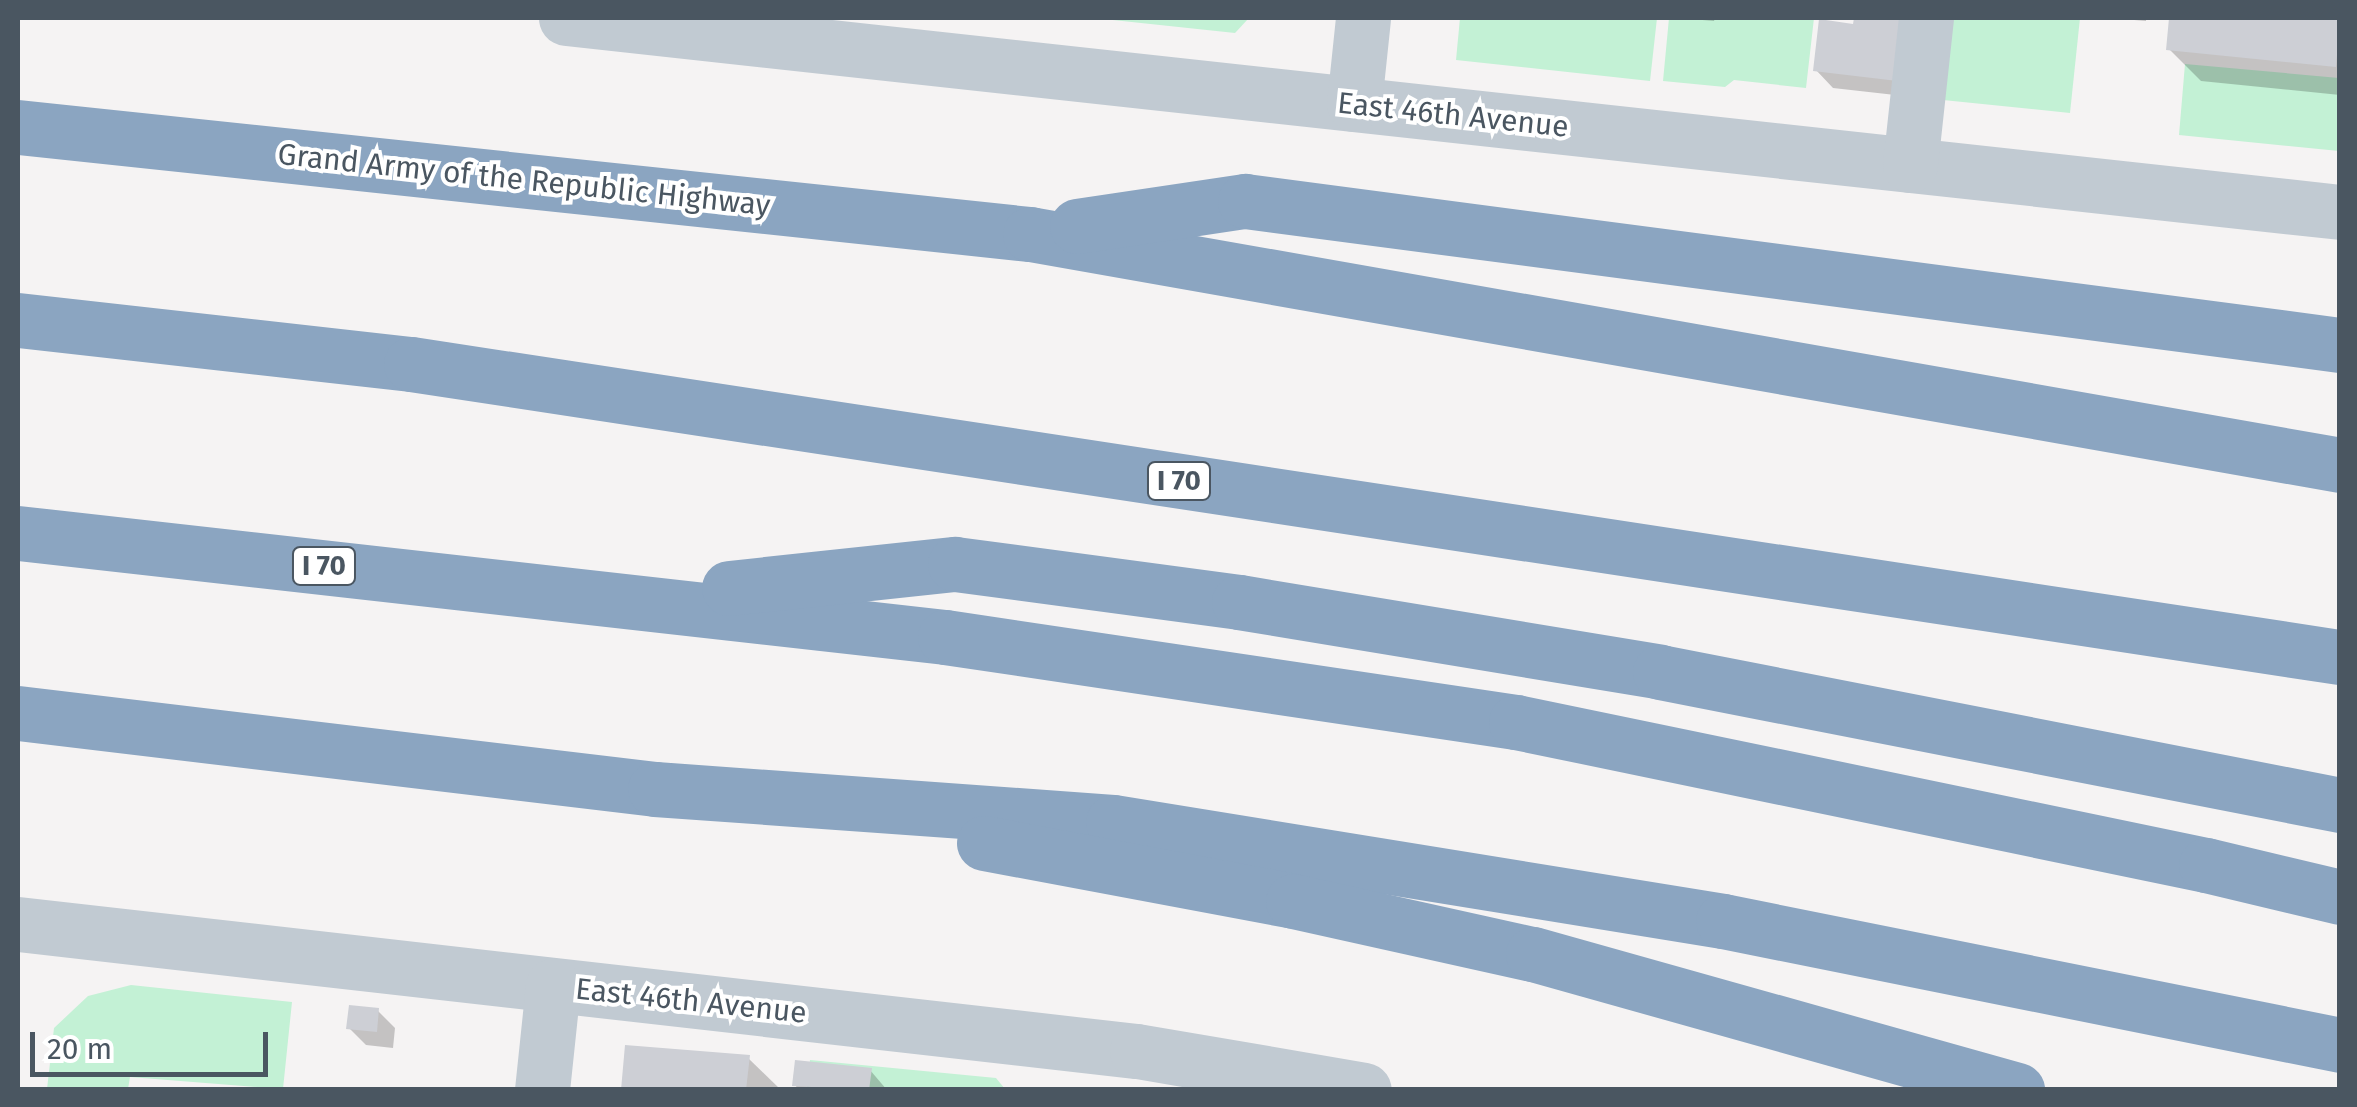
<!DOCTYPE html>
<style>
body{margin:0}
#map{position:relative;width:2357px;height:1107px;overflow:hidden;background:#f5f3f3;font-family:"Fira Sans",sans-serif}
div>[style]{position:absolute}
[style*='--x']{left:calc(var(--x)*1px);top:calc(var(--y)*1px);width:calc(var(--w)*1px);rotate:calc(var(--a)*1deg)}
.green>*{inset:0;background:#c3f1d5}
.shadow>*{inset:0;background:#0003}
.building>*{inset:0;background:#cdcfd5}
.minor>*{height:55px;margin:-27.5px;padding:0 27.5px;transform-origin:27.5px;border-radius:27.5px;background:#c1cad2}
.highway>*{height:55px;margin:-27.5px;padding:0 27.5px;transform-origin:27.5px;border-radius:27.5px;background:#8ba5c1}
span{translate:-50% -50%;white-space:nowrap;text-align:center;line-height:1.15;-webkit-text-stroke:8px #fff;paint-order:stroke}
.shield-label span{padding:2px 8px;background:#fff;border:2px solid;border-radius:8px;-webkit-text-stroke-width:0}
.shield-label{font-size:28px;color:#4a5661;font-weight:700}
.street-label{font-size:30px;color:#4a5661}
.frame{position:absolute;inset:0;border:20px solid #4a5661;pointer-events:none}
.scale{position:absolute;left:30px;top:1032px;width:238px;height:45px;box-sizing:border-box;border:5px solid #4a5661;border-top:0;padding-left:12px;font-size:30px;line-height:35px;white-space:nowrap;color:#4a5661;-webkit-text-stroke:8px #fff;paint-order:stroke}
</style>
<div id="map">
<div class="green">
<div style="clip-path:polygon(1094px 18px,1249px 18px,1235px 33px)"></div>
<div style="clip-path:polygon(1460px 18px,1657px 18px,1650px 81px,1456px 60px)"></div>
<div style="clip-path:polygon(1669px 18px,1814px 18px,1806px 88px,1734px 80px,1725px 87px,1663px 81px)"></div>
<div style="clip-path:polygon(1952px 18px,2080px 18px,2070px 113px,1943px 100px)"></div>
<div style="clip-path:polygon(2185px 64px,2339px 78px,2339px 151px,2179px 135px)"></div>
<div style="clip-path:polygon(131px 985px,292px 1002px,283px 1089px,130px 1077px,128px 1089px,47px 1089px,54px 1028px,88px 996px)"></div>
<div style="clip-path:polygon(810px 1060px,996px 1078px,1005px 1089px,807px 1090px)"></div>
</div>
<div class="shadow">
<div style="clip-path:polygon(1679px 18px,1715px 18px,1714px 21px)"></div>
<div style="clip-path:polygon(1856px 18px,1931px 18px,1922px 98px,1833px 88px,1816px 70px,1855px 27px)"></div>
<div style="clip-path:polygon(2110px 18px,2146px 18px,2146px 21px)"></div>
<div style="clip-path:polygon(2172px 18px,2340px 18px,2340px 95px,2201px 81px,2169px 49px)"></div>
<div style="clip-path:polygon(378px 1011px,395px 1028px,393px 1048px,366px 1045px,349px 1028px)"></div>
<div style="clip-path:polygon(748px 1058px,780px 1089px,624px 1090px)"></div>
<div style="clip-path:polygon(870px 1070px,887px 1090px,799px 1090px,795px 1085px)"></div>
</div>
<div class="building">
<div style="clip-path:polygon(1854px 18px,1913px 18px,1906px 82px,1813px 71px,1819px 19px,1853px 24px)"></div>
<div style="clip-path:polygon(2169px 18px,2340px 18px,2336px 67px,2166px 50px)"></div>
<div style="clip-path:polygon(349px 1005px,379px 1008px,377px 1032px,346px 1029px)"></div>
<div style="clip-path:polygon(625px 1045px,750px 1055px,746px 1090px,621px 1090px)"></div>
<div style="clip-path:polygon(795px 1060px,872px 1068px,869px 1090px,792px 1086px)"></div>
</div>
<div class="minor">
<div style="--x:566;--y:18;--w:1785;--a:6.24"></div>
<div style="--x:1354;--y:104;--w:86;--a:-84"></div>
<div style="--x:1910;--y:165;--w:148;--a:-83.8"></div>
<div style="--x:18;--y:924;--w:1126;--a:6.48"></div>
<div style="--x:1137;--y:1051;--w:230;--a:9.7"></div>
<div style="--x:542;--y:1090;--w:105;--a:-84"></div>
</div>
<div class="highway">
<div style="--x:18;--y:127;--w:1018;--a:6.04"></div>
<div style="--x:1030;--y:234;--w:1330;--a:10"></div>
<div style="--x:1077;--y:226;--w:170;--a:-8.5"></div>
<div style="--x:1245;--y:201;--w:1104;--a:7.49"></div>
<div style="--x:18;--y:320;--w:395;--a:6.4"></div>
<div style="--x:411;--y:364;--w:1951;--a:8.64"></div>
<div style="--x:18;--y:533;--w:933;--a:6.4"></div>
<div style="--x:945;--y:637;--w:577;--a:8.47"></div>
<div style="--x:1516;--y:722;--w:705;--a:11.71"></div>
<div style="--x:2206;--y:865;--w:138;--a:13.4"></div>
<div style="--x:729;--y:588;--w:227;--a:-6.1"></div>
<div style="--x:955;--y:564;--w:287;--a:7.6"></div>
<div style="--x:1239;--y:602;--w:427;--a:9.4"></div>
<div style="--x:1660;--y:672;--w:693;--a:11.07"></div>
<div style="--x:18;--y:713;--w:642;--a:6.8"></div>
<div style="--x:655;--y:789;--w:459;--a:4.1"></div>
<div style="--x:1113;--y:822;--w:618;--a:9.22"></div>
<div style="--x:1723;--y:921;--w:629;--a:11.36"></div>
<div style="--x:984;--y:843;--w:314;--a:10.6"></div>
<div style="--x:1293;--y:901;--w:246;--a:12.5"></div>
<div style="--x:1533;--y:954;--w:503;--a:15.69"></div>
</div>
<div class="shield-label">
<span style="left:1179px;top:481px">I 70</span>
<span style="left:324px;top:566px">I 70</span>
</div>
<div class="street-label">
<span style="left:1453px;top:115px;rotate:6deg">East 46th Avenue</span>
<span style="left:524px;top:180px;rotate:6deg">Grand Army of the Republic Highway</span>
<span style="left:691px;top:1001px;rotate:6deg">East 46th Avenue</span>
</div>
<div class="frame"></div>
<div class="scale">20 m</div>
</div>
